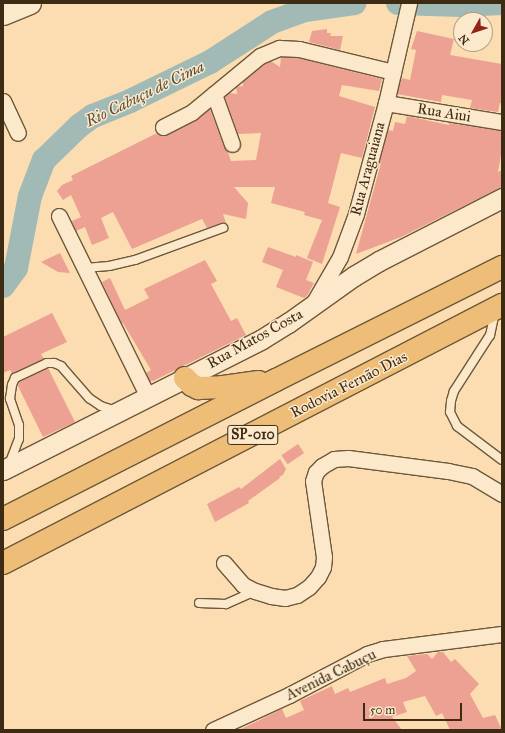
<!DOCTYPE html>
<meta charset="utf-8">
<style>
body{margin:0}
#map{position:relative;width:505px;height:733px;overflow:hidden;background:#fbddb1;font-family:"IM FELL Great Primer",serif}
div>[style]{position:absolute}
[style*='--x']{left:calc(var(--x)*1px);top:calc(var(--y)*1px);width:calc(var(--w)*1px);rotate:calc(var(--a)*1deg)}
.river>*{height:24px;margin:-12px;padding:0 12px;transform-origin:12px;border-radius:12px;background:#a2bab6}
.building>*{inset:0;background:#eca192;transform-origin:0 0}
.roads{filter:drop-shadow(1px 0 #6d583b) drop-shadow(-1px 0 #6d583b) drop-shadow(0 1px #6d583b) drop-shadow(0 -1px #6d583b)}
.service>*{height:8px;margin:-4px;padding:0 4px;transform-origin:4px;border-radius:4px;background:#fce9cc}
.minor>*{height:15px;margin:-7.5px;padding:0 7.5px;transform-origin:7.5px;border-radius:7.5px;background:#fce9cc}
.tertiary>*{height:19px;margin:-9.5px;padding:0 9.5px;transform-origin:9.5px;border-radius:9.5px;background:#fce9cc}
.secondary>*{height:21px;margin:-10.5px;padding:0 10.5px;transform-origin:10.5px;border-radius:10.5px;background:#fce9cc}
.motorway>*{height:22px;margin:-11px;padding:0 11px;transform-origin:11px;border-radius:11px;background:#eebe78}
span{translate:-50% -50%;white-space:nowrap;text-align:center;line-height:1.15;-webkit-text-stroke:3px #fce9cc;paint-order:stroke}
.shield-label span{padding:1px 3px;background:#fce9cc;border:1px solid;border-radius:3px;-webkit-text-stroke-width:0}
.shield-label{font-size:14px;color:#3e2b14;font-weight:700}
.street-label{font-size:15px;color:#3e2b14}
.water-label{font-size:16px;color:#574f3c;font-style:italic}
.frame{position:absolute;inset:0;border:4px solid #3e2b14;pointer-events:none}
.north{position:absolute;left:453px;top:12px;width:40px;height:40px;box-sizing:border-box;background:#fce9cc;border:1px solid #b09d82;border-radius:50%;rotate:231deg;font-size:11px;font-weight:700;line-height:16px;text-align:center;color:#3e2b14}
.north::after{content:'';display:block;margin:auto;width:14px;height:18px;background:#8f2418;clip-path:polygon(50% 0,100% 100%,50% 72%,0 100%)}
.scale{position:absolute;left:363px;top:703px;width:99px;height:18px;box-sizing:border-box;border:2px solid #3e2b14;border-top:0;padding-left:5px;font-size:12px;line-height:14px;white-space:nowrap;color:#3e2b14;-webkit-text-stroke:3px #fce9cc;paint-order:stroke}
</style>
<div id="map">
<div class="river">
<i style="--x:398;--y:3;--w:63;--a:1.8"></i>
<i style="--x:461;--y:5;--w:41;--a:-2.8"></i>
<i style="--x:3;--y:286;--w:22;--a:-54"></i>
<i style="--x:16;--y:268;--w:73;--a:-79"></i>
<i style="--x:30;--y:196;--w:39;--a:-69"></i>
<i style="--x:44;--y:160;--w:49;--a:-44.2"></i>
<i style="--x:79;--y:126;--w:17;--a:-36"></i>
<i style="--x:93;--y:116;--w:40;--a:-22"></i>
<i style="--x:130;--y:101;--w:89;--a:-26"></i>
<i style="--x:210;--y:62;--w:74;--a:-32.8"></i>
<i style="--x:272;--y:22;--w:35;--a:-20"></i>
<i style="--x:305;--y:10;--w:50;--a:-8"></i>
</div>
<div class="building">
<i style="clip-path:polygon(327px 29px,327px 33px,331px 33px,330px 36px,343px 36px,340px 50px,309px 42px,312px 31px)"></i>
<i style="clip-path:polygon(417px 31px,454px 39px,450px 55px,502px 64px,502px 103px,500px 103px,498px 112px,470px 108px,472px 100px,442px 95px,441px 102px,397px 94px,401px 80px,402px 78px,410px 80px,416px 50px,411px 49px)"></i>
<i style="clip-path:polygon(281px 57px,298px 58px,382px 79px,379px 91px,342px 85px,339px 96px,375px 107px,362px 158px,341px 153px,328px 203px,340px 207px,322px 264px,307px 258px,322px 220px,304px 215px,305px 212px,271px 203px,275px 187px,234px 187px,248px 203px,246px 219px,223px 214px,226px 223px,221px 223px,207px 228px,202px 219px,132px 249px,113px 212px,101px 218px,109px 238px,92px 245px,85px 227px,76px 231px,72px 221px,81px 217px,71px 195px,63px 200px,57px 191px,62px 185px,73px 180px,71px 176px,155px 134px,167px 135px,196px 120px,210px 109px,224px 147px,228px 152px,231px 161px,256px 160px,261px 133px,238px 134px,225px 97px,229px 93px,237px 94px,236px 87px,243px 86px,243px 82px,265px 64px,271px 61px,280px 67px)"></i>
<i style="clip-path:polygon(407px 116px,449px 125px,449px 123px,502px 131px,502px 149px,498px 172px,502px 170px,502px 187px,401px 237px,356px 254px,381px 163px,379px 163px,388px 130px,393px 131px,395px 122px,405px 124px)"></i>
<i style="clip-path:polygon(268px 247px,296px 257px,296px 255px,313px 262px,306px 280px,314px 283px,307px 296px,304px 298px,276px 287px,283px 270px,262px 262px)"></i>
<i style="clip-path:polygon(60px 253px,70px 273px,58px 272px,41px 262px)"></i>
<i style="clip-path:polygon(205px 260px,217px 281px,211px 284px,231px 321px,237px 318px,246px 335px,153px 381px,150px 381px,146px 373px,151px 370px,123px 323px,122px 324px,102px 282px,110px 278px,125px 310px,149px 298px,144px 289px)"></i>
<i style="clip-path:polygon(52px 313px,67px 342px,41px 354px,44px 359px,12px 374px,10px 370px,3px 373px,3px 337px)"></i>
<i style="clip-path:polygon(48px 368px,75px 422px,43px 437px,18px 386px,19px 382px)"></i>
<i style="left:298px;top:444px;width:11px;height:20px;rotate:56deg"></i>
<i style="clip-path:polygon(280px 459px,286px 469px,283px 475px,279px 477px,280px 478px,248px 501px,249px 503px,215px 522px,207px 504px,239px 487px,241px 489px)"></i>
<i style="clip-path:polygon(438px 652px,443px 652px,451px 662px,455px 659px,479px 684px,470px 694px,483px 718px,495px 715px,502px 730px,450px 730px,442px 713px,436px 716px,425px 696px,403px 702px,407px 712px,392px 717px,402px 730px,239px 730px,282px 709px,286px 718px,304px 710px,300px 701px,332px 686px,335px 694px,348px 688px,350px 692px,385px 678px,387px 684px,406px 678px,416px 671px,407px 656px,427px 654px,432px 659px)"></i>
</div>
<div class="roads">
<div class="service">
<i style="--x:85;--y:268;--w:24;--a:-5"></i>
<i style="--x:109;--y:266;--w:27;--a:-13"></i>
<i style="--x:135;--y:260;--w:94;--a:-20"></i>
<i style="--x:495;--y:312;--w:24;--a:102"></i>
<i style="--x:490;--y:335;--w:67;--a:122.7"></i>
<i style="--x:454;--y:391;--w:10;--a:107"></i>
<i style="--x:451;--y:401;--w:11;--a:95"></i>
<i style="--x:450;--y:412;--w:16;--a:63"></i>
<i style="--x:457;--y:426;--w:56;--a:37.1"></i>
<i style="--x:10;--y:462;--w:25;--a:-69"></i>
<i style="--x:19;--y:439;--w:14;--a:-90"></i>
<i style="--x:19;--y:425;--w:28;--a:-109"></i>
<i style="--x:10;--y:399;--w:14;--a:-82"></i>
<i style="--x:12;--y:385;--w:8;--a:-67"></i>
<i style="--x:15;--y:378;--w:35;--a:-25"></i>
<i style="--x:47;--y:363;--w:7;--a:0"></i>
<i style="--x:54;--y:363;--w:8;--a:23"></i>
<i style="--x:61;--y:366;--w:43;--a:48.8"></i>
<i style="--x:89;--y:398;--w:14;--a:34"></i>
<i style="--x:101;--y:406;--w:16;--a:18"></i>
<i style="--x:199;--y:603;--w:27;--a:2"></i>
<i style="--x:226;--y:604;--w:32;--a:-24"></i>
</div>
<div class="minor">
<i style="--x:214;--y:94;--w:53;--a:70.2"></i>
<i style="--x:3;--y:101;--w:35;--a:65"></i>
<i style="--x:386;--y:103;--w:118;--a:9.3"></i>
<i style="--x:163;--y:127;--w:33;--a:-27"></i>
<i style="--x:192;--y:112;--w:88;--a:-39.5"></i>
<i style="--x:260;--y:56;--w:21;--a:-23"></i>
<i style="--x:279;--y:48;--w:20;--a:3"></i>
<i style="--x:299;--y:49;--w:97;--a:13.7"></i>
<i style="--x:59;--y:216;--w:202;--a:63.8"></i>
<i style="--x:314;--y:302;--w:52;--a:-60"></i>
<i style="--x:340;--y:257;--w:46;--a:-69.6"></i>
<i style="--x:356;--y:214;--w:115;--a:-74.9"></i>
<i style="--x:386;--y:103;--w:103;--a:-77"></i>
<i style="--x:224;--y:563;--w:29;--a:49"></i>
<i style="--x:243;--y:585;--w:13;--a:27"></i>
<i style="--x:255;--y:591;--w:17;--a:17"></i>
<i style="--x:271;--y:596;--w:14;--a:8"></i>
<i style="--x:285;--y:598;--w:12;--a:-14"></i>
<i style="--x:297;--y:595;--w:14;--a:-34"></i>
<i style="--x:309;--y:587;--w:13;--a:-48"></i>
<i style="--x:318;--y:577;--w:11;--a:-63"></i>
<i style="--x:323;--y:567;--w:10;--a:-84"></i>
<i style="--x:324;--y:557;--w:77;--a:-98.2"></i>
<i style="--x:313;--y:481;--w:9;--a:-72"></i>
<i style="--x:316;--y:472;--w:8;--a:-45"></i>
<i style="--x:322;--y:466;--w:14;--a:-30"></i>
<i style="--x:334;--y:459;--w:14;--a:-4"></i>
<i style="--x:348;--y:458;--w:101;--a:7.4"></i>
<i style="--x:448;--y:471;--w:25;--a:12"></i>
<i style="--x:472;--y:476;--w:35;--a:31"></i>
<i style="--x:213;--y:730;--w:84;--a:-24.7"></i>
<i style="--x:289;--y:695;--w:88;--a:-27.7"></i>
<i style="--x:367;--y:654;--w:17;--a:-17"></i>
<i style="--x:383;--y:649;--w:120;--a:-7.2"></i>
</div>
<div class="tertiary">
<i style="--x:3;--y:470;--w:290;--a:-26.8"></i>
<i style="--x:262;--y:339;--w:31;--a:-32"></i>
<i style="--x:288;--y:323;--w:81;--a:-35.5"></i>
<i style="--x:354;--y:276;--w:29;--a:-31"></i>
<i style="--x:379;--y:261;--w:138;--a:-27.1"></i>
</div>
<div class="secondary">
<i style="--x:3;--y:14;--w:29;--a:-22"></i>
</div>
<div class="motorway">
<i style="--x:185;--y:378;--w:10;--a:45"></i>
<i style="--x:192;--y:385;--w:7;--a:27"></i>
<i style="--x:198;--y:388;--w:25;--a:-2"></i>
<i style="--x:223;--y:387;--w:36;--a:-8"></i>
<i style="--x:3;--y:519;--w:306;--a:-27"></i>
<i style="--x:276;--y:380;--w:253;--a:-26.6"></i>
<i style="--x:3;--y:563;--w:562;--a:-27.34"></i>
</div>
</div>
<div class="shield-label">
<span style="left:253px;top:435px">SP-010</span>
</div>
<div class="street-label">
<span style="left:444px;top:113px;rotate:9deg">Rua Aiui</span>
<span style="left:368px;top:169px;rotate:-75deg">Rua Araguaiana</span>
<span style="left:255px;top:339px;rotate:-29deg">Rua Matos Costa</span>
<span style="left:349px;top:385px;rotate:-27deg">Rodovia Fernão Dias</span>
<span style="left:331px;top:675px;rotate:-26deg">Avenida Cabuçu</span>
</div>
<div class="water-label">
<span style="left:145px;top:94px;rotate:-26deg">Rio Cabuçu de Cima</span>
</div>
<div class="frame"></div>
<div class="north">N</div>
<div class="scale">50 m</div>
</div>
